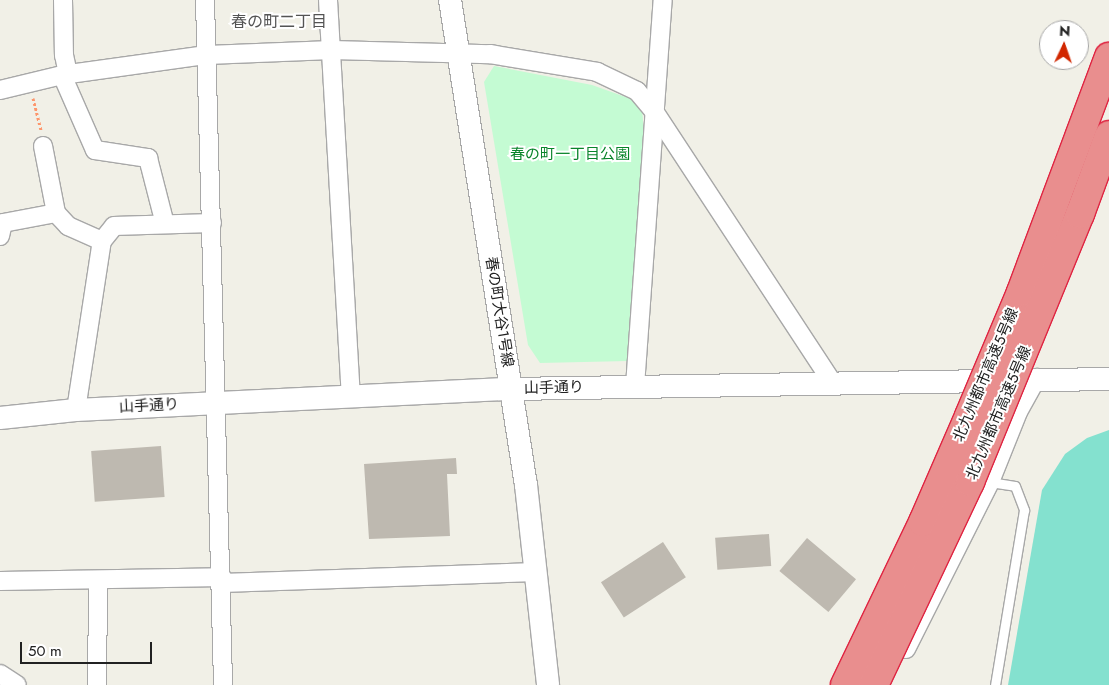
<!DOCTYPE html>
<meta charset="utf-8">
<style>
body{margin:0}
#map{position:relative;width:1109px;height:685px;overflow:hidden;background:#f1f0e7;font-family:Jost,"Noto Sans JP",sans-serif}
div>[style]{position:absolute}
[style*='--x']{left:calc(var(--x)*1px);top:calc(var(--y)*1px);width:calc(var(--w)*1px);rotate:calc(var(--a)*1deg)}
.park>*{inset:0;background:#c4fbd3}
.pitch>*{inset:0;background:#84e1cf}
.building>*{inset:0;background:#beb9b0;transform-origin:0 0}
.path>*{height:3px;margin-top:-1.5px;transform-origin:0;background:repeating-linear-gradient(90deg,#fd966c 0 2.5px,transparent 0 5px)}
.roads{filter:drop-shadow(1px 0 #a8a8a8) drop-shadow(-1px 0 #a8a8a8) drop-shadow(0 1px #a8a8a8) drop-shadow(0 -1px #a8a8a8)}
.service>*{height:9px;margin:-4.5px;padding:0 4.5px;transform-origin:4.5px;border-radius:4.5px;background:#fff}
.minor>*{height:18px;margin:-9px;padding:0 9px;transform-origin:9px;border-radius:9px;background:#fff}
.tertiary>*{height:22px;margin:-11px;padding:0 11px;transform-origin:11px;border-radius:11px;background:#fff}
.bridges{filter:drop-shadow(1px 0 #df2441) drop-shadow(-1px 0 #df2441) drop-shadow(0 1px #df2441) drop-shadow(0 -1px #df2441)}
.motorway-bridge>*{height:28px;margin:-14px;padding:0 14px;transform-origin:14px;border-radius:14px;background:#e98e8e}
span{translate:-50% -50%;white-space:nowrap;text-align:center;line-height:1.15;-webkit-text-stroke:4px #fff;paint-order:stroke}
.park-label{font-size:15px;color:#09842a}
.street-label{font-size:15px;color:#212121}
.neighbourhood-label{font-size:16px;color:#545454}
.north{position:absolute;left:1039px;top:20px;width:50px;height:50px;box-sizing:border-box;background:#fff;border:1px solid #a6a6a6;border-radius:50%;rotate:3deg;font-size:14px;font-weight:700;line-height:20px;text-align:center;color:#212121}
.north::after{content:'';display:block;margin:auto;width:18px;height:22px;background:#d12700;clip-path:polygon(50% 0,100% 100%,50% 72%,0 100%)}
.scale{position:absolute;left:20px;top:642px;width:132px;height:22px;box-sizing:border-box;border:2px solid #212121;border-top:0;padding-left:6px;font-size:15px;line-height:18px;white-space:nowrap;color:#212121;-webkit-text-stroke:4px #fff;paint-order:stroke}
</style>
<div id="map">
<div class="park">
<i style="clip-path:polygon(494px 66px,592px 85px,634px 100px,642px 109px,644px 132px,628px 361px,540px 363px,528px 345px,484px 82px)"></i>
</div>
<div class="pitch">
<i style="clip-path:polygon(1109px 430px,1109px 685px,1008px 685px,1042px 490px,1065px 454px,1087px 438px)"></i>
</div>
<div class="building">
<i style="left:161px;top:446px;width:51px;height:70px;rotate:86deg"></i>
<i style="clip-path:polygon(456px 458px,457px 474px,447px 474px,450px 536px,369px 539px,364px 464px)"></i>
<i style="left:769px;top:534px;width:32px;height:54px;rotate:86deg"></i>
<i style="left:807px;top:538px;width:64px;height:43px;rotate:40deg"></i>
<i style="left:663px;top:542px;width:42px;height:74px;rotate:57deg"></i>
</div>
<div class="path">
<i style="--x:33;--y:98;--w:34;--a:76"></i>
</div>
<div class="roads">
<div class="service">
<i style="--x:990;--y:482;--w:25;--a:9"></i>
<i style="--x:1015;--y:486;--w:26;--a:69"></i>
<i style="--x:1024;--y:510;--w:177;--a:99.4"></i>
</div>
<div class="minor">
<i style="--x:63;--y:0;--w:55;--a:89"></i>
<i style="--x:64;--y:55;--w:19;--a:78"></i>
<i style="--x:205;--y:0;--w:685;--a:88.49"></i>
<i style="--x:328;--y:0;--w:398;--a:86.7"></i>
<i style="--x:62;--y:75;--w:82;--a:66.3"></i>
<i style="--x:95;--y:150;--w:54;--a:8.6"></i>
<i style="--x:148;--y:158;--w:68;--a:75.6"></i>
<i style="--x:0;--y:90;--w:64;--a:-13.6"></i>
<i style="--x:62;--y:75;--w:146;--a:-7.9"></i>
<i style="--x:207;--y:55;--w:125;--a:-2.3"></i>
<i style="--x:332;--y:50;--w:158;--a:1.5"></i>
<i style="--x:490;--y:54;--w:109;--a:9.5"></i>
<i style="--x:597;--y:72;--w:44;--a:25.4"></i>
<i style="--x:637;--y:91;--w:26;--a:50"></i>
<i style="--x:654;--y:111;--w:324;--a:56.7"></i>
<i style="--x:43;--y:146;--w:68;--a:79"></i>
<i style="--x:0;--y:236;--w:13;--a:-77"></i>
<i style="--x:3;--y:223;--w:54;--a:-10.7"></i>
<i style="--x:56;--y:213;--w:18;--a:47"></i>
<i style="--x:68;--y:226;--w:37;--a:24"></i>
<i style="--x:635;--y:386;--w:387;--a:-85.9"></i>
<i style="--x:76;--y:410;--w:171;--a:-81.3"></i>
<i style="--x:102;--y:241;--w:19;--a:-51"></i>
<i style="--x:114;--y:226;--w:98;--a:-1.8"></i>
<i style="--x:0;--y:581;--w:222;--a:-1"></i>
<i style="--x:222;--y:583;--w:314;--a:-2"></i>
<i style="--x:906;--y:649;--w:187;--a:-63.3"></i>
<i style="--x:990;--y:482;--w:75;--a:-68.2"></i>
<i style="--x:1018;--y:412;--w:39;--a:-61"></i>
<i style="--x:0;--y:674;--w:20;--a:33"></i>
<i style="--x:97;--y:685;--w:104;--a:-89.4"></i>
</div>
<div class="tertiary">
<i style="--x:450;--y:0;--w:491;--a:81.1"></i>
<i style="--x:526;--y:485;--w:201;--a:83.7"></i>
<i style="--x:0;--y:418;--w:76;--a:-6"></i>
<i style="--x:76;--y:410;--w:437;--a:-2.8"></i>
<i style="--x:512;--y:389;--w:597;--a:-0.96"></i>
</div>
</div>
<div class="bridges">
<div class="motorway-bridge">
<i style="--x:845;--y:685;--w:181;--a:-64.4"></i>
<i style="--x:923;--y:522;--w:116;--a:-66.5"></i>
<i style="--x:969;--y:416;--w:134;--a:-67.2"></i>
<i style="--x:1021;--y:292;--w:251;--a:-69.5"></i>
<i style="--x:874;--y:685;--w:225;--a:-64.7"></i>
<i style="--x:970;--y:482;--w:290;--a:-67.7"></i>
<i style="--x:1080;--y:214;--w:84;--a:-69.8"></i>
</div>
</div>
<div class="park-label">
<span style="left:570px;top:155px">春の町一丁目公園</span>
</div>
<div class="street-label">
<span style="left:499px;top:312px;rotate:81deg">春の町大谷1号線</span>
<span style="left:986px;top:375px;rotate:-67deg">北九州都市高速５号線</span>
<span style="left:554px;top:388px;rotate:-1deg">山手通り</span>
<span style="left:149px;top:406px;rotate:-3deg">山手通り</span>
<span style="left:999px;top:413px;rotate:-67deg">北九州都市高速5号線</span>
</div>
<div class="neighbourhood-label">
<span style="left:279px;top:22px">春の町二丁目</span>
</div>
<div class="north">N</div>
<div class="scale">50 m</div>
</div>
